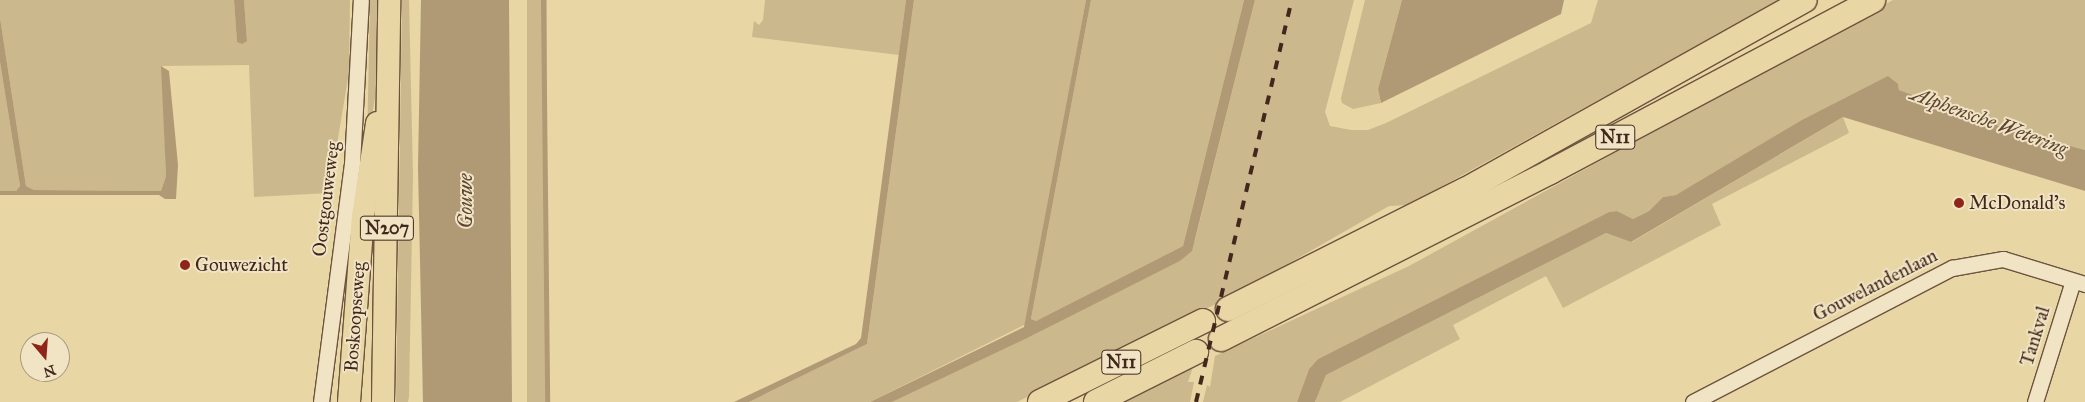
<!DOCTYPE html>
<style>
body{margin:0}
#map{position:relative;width:2085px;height:402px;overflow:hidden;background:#e8d6a4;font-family:"IM FELL Great Primer",serif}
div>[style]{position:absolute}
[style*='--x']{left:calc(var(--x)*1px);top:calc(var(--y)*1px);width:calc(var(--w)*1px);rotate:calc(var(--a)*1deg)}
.green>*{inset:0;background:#ccb88d;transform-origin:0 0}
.water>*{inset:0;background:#b09a76}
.stream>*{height:5px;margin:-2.5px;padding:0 2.5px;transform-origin:2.5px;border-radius:2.5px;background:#b09a76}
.roads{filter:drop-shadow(1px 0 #6c533f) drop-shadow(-1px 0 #6c533f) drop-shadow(0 1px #6c533f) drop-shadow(0 -1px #6c533f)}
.minor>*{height:15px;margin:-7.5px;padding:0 7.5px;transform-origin:7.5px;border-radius:7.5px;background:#f0e4c4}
.primary>*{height:22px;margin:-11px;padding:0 11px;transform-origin:11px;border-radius:11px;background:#e8d6a4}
.trunk>*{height:24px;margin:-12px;padding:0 12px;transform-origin:12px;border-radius:12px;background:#e8d6a4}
.rail>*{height:4px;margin-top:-2px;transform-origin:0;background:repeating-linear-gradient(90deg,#42271d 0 9px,transparent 0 18px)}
.dots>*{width:14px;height:14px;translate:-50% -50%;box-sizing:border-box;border:2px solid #f0e4c4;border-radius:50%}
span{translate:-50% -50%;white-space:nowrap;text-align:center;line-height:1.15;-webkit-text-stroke:4px #f0e4c4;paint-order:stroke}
.shield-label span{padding:1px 4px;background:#f0e4c4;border:1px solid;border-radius:4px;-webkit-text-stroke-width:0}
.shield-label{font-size:18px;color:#42271d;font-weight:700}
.street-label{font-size:19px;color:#42271d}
.poi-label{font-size:19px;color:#42271d}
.left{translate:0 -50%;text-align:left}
.water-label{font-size:20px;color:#5e4433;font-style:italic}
.north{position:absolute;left:20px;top:332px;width:50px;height:50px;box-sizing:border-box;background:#f0e4c4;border:1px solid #aa9881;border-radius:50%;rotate:162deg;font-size:14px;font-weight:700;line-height:20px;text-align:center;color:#42271d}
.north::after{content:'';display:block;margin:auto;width:18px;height:22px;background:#8f2418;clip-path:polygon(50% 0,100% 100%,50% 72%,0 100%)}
</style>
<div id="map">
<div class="green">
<i style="clip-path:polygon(0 0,234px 0,237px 42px,247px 41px,244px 0,350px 0,349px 72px,329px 193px,254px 197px,249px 65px,162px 66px,166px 176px,161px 191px,34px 190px,26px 186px,0 18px)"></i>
<i style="clip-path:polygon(370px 0,382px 0,381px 62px,367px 145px)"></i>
<i style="clip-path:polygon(402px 0,409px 0,413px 175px,409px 397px,408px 402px,396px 402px)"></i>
<i style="left:527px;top:0;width:20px;height:402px"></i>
<i style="clip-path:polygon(765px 0,906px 0,899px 55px,752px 37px,754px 21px,759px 25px,763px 20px)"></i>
<i style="clip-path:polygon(914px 0,1086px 0,1026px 324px,870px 402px,749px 402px,867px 344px)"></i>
<i style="clip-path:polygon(1091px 0,1244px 0,1183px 246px,1036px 321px,1031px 319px)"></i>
<i style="clip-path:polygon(1255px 0,1354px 0,1325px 112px,1330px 126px,1351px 130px,1368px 130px,1386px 123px,1591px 23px,1598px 0,1780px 0,1408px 205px,1389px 206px,1232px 296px,1017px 402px,892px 402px,1180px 261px,1195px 240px)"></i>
<i style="clip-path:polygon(1365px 0,1402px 0,1378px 89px,1381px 103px,1353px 109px,1342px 103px,1341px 98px)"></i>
<i style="clip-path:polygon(1893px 0,2085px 0,2085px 150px,2002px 127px,1899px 90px,1898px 84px,1676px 195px,1663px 197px,1649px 211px,1633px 219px,1617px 211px,1609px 212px,1318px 359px,1309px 369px,1297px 402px,1203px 402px,1207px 385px,1210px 387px,1215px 356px,1409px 266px)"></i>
<i style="clip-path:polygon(0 62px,20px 186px,16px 191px,0 191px)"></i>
<i style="clip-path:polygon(1843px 117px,1849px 133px,1712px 204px,1721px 225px,1563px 308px,1546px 276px,1453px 325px,1460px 339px,1340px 402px,1315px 402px,1326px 375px,1606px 233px,1632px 242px)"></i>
<i style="clip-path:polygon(1193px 367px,1188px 382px,1194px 382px,1190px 402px,1120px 402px)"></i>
</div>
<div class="water">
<i style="clip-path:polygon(234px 0,244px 0,247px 41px,242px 44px,237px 42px)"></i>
<i style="clip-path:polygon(421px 0,509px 0,512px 402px,423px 402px,418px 167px)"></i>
<i style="clip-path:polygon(906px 0,914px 0,867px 344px,749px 402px,734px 402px,856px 344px,861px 338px)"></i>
<i style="clip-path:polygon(1086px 0,1091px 0,1031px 319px,1036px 321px,1183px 246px,1244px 0,1255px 0,1192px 251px,1180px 261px,1027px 338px,892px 402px,870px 402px,1024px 327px)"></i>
<i style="clip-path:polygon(1402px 0,1564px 0,1561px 14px,1381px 103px,1378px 89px)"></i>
<i style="clip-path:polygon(0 18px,26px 186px,34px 190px,161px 191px,166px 176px,161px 66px,169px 71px,178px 165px,176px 199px,165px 199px,159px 195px,0 195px,0 191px,16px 191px,20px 186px,0 62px)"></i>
<i style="clip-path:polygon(1888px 76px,1898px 84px,1899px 90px,2002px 127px,2085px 150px,2085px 191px,1843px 117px,1631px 242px,1606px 233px,1326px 375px,1315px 402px,1297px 402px,1309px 369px,1318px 359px,1609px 212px,1617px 211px,1633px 219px,1649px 211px,1663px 197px,1676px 195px,1802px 120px)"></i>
</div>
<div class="stream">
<i style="--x:543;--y:0;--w:402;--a:89.4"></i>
</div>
<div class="roads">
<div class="minor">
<i style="--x:321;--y:402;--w:240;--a:-82.6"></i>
<i style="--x:352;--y:164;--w:164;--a:-86.9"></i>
<i style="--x:1693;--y:402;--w:292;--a:-27.4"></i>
<i style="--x:1952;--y:268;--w:52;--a:-10"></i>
<i style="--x:2003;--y:259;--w:86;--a:17"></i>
<i style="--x:2035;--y:402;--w:127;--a:-72.6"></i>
</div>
<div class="primary">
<i style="--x:349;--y:402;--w:186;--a:-85.7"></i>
<i style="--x:363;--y:217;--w:95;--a:-81.5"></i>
<i style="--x:383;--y:402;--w:402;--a:-89.1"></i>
</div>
<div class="trunk">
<i style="--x:1228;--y:309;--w:265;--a:-26.7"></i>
<i style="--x:1465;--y:190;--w:389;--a:-29.2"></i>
<i style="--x:1221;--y:339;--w:369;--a:-26.9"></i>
<i style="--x:1550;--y:172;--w:366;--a:-28"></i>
<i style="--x:1040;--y:402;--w:182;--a:-26.4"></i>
<i style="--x:1096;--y:402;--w:112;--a:-26.6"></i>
</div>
</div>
<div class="rail">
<i style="--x:1196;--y:402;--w:413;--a:-76.6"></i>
</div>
<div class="dots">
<i style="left:1959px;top:203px;background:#8f2418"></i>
<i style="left:185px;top:265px;background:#8f2418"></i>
</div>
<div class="shield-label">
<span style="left:1615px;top:137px">N11</span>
<span style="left:387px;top:228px">N207</span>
<span style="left:1121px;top:362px">N11</span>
</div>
<div class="street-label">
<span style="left:326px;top:199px;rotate:-83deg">Oostgouweweg</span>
<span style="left:1875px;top:285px;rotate:-27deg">Gouwelandenlaan</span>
<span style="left:355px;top:317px;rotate:-86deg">Boskoopseweg</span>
<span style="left:2035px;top:336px;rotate:-73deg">Tankval</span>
</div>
<div class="poi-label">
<span class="left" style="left:1969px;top:203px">McDonald's</span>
<span class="left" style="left:195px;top:265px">Gouwezicht</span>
</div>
<div class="water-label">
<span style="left:1989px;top:121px;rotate:20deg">Alphensche Wetering</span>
<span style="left:465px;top:201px;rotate:-90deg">Gouwe</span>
</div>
<div class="north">N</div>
</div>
